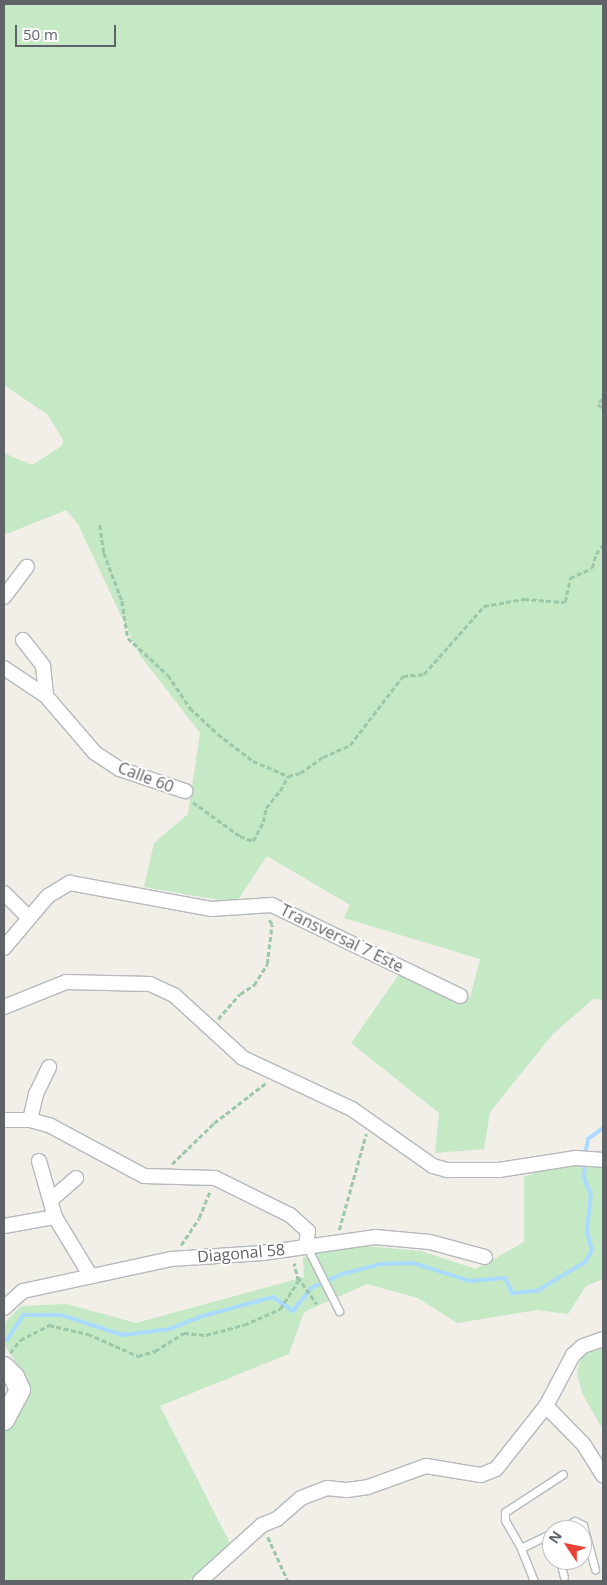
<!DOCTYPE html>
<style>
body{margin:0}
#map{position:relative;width:607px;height:1585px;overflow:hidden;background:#f1efe8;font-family:"Open Sans",sans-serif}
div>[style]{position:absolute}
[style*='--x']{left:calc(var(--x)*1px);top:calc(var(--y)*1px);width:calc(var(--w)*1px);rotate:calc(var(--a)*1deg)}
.green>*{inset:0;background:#c5e8c5}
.stream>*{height:4px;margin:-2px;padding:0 2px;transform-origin:2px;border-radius:2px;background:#aadaff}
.path>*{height:2.5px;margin-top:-1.25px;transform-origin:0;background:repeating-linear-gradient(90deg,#9cc7a9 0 5px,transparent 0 7.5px)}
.roads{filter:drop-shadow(1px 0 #b5b8bc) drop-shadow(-1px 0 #b5b8bc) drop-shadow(0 1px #b5b8bc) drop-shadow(0 -1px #b5b8bc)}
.lane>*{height:7px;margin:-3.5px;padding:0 3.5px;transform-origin:3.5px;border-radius:3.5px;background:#fff}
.street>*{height:14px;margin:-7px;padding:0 7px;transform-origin:7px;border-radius:7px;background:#fff}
.secondary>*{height:20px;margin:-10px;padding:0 10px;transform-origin:10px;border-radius:10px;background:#fff}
span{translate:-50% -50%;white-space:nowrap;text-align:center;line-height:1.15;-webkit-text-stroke:4px #fff;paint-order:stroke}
.street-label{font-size:16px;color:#5f6368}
.frame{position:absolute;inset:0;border:5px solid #5f6368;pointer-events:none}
.north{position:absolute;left:542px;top:1520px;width:50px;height:50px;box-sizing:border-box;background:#fff;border:1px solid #bfc1c3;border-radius:50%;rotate:304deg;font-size:14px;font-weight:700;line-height:20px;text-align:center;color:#5f6368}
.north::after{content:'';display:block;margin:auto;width:18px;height:22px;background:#ea4335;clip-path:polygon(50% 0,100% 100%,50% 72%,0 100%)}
.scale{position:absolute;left:15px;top:25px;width:101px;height:22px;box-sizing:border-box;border:2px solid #5f6368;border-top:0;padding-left:6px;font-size:15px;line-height:18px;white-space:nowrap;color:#5f6368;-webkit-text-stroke:4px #fff;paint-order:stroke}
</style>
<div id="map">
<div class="green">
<i style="clip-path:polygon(4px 4px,603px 4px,603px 1000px,593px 999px,552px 1035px,490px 1112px,484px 1149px,435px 1153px,439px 1113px,351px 1043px,407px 963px,470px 998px,480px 959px,344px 918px,350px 905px,267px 856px,236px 903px,144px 887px,154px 843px,188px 814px,200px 733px,139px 654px,78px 524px,66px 510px,4px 535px,4px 453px,32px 465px,62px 446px,63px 440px,48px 415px,4px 385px)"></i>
<i style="clip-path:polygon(578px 1154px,603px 1156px,603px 1279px,586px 1286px,568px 1314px,537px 1310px,457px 1323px,418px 1298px,367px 1284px,304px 1312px,289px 1354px,160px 1406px,230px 1543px,189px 1581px,4px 1581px,4px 1431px,11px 1424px,22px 1372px,4px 1344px,4px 1323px,21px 1306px,67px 1304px,136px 1323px,304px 1277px,303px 1257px,354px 1245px,421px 1251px,476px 1269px,524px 1242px,524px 1177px)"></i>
<i style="clip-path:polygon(603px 1334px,603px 1430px,582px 1393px,577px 1373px,581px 1357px)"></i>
</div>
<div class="stream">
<i style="--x:585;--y:1155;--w:16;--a:-79"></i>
<i style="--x:588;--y:1139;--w:19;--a:-36"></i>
<i style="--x:7;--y:1340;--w:30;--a:-57"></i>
<i style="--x:23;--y:1315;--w:38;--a:0"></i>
<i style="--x:61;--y:1315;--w:65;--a:17.9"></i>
<i style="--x:123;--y:1335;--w:47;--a:-7.3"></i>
<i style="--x:170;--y:1329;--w:31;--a:-22"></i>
<i style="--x:199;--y:1317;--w:77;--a:-15.1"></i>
<i style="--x:273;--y:1297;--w:24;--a:35"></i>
<i style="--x:293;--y:1311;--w:29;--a:-52"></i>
<i style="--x:311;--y:1288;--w:34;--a:-24"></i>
<i style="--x:342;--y:1274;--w:40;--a:-14.4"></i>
<i style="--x:381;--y:1264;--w:32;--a:-2"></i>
<i style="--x:413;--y:1263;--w:60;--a:17.5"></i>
<i style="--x:470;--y:1281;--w:35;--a:-5"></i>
<i style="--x:505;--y:1278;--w:17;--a:65"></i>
<i style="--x:512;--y:1293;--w:25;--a:-5"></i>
<i style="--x:537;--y:1291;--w:56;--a:-31.1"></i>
<i style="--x:585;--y:1262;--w:13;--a:-58"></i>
<i style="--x:592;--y:1251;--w:21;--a:-104"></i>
<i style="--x:587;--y:1231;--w:36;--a:-84"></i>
<i style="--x:591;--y:1195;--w:18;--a:-112"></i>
<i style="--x:584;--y:1178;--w:16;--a:-86"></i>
</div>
<div class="path">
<i style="--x:603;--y:399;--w:7;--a:135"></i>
<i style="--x:598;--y:404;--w:7;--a:45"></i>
<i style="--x:100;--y:525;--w:28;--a:82"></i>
<i style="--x:104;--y:553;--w:51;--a:69.4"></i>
<i style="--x:122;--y:601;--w:37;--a:81"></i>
<i style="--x:128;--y:638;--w:54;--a:42.8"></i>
<i style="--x:168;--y:675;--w:40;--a:56"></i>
<i style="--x:190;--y:708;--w:38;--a:43"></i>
<i style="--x:218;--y:734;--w:44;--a:37.6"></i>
<i style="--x:253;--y:761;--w:38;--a:23"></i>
<i style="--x:193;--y:802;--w:58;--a:35.9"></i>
<i style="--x:240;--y:836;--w:14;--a:21"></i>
<i style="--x:253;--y:841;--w:21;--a:-62"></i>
<i style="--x:263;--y:822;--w:14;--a:-78"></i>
<i style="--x:266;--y:808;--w:22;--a:-51"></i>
<i style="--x:280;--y:791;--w:17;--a:-62"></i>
<i style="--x:288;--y:776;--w:12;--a:-14"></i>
<i style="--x:300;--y:773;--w:28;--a:-35"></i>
<i style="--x:323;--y:757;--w:30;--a:-24"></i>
<i style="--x:350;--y:745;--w:87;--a:-52.5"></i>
<i style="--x:403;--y:676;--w:21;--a:-5"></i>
<i style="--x:424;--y:674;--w:91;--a:-48.6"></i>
<i style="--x:484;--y:606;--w:41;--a:-9.9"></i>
<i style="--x:524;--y:599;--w:41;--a:4.2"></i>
<i style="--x:565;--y:602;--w:25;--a:-78"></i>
<i style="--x:570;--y:578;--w:24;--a:-24"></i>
<i style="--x:592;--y:568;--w:15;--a:-74"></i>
<i style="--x:596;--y:554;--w:11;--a:-52"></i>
<i style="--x:218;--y:1019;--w:33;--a:-49"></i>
<i style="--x:240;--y:994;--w:17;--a:-33"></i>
<i style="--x:254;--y:985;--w:25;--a:-58"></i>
<i style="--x:267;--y:964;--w:40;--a:-82.9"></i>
<i style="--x:272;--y:924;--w:6;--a:-129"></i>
<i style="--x:172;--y:1164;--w:59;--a:-44.3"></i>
<i style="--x:214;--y:1123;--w:66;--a:-37.6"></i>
<i style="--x:339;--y:1230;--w:100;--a:-74.3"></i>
<i style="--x:181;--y:1245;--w:32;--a:-56"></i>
<i style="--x:199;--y:1218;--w:29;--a:-68"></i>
<i style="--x:298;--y:1277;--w:33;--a:55"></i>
<i style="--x:10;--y:1353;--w:16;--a:-52"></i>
<i style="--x:20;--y:1340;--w:33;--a:-27"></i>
<i style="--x:49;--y:1325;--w:40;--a:13"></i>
<i style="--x:88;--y:1334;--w:55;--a:23.7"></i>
<i style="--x:138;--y:1356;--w:18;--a:-16"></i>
<i style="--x:155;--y:1351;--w:34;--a:-32"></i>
<i style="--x:184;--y:1333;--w:22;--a:5"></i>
<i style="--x:206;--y:1335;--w:39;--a:-15"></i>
<i style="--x:244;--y:1325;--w:39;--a:-24"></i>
<i style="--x:280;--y:1309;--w:33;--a:-57"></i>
<i style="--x:298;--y:1281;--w:18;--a:-103"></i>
<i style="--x:268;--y:1537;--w:48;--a:65.6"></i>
</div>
<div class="roads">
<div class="lane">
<i style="--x:306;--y:1245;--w:74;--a:63.4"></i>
<i style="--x:558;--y:1530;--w:19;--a:-28"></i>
<i style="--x:575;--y:1521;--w:9;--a:27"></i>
<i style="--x:583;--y:1525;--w:46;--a:74.7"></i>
<i style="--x:521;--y:1548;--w:32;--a:-120"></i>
<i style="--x:505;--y:1520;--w:8;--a:-90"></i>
<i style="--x:505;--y:1512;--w:69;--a:-33.2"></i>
<i style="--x:560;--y:1560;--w:17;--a:77"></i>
<i style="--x:534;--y:1581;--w:35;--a:-112"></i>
<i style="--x:521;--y:1548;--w:34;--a:-26"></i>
</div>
<div class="street">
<i style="--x:4;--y:597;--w:38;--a:-53"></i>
<i style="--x:23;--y:640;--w:33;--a:52"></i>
<i style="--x:43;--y:666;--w:30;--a:84"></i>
<i style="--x:4;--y:668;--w:50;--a:33.7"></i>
<i style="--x:46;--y:696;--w:75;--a:49.3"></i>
<i style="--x:95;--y:753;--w:30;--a:33"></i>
<i style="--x:120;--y:769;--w:69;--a:18.7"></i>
<i style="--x:4;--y:893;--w:34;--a:45"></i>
<i style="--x:4;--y:948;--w:68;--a:-49.8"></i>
<i style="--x:48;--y:896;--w:26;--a:-31"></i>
<i style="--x:70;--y:883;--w:143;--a:10.4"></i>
<i style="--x:211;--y:909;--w:61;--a:-3.8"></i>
<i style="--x:272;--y:905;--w:209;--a:25.8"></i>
<i style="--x:4;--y:1007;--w:67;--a:-22"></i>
<i style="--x:66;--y:982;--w:84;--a:1.4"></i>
<i style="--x:150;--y:984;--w:26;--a:25"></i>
<i style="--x:174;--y:995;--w:93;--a:42.4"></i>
<i style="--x:243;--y:1058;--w:120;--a:25.1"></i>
<i style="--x:352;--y:1109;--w:99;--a:35.1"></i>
<i style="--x:433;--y:1166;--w:15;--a:16"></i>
<i style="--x:447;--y:1170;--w:52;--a:0"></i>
<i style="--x:499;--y:1170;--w:78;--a:-8.9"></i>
<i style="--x:576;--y:1158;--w:27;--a:4"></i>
<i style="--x:4;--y:1120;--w:26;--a:0"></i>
<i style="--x:30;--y:1120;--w:20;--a:15"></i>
<i style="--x:49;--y:1125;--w:108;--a:28.2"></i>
<i style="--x:144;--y:1176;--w:71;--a:1.6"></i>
<i style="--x:215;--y:1178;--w:84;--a:26.3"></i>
<i style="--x:290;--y:1215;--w:24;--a:42"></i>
<i style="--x:308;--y:1231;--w:14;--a:98"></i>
<i style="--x:30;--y:1120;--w:27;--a:-77"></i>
<i style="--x:36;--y:1094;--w:30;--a:-64"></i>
<i style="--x:39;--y:1161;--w:58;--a:74.1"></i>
<i style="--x:55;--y:1217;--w:68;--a:58.9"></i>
<i style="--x:52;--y:1199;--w:32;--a:-41"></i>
<i style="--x:4;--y:1226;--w:52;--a:-10"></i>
<i style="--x:4;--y:1308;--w:25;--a:-42"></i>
<i style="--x:23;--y:1291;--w:151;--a:-12.2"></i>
<i style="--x:171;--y:1259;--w:92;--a:-3.7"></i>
<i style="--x:263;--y:1253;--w:113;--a:-8.1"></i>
<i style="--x:375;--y:1237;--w:55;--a:5.2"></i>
<i style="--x:430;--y:1242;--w:57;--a:15.3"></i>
<i style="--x:546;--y:1406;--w:54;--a:45.7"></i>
<i style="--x:584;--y:1445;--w:36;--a:58"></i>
<i style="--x:200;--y:1581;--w:84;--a:-42.1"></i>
<i style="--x:262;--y:1525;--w:16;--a:-22"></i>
<i style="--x:277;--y:1519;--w:32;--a:-41"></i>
<i style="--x:301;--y:1498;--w:28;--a:-21"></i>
<i style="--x:327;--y:1488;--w:20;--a:6"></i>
<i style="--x:347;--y:1490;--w:21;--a:-8"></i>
<i style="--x:368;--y:1487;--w:62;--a:-19.9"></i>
<i style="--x:426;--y:1466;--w:56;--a:9.3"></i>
<i style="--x:481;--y:1475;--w:16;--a:-22"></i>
<i style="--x:496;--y:1469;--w:80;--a:-51.6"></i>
<i style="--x:546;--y:1406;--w:58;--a:-62.1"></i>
<i style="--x:573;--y:1355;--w:13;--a:-42"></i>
<i style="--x:583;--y:1346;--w:21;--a:-19"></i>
</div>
<div class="secondary">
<i style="--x:4;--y:1367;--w:14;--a:45"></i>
<i style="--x:14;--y:1377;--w:14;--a:65"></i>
<i style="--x:20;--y:1390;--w:34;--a:118"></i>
</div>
</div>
<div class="street-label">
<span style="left:146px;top:777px;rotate:21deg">Calle 60</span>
<span style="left:342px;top:938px;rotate:26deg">Transversal 7 Este</span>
<span style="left:241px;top:1253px;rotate:-5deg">Diagonal 58</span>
</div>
<div class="frame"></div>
<div class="north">N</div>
<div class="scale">50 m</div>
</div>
